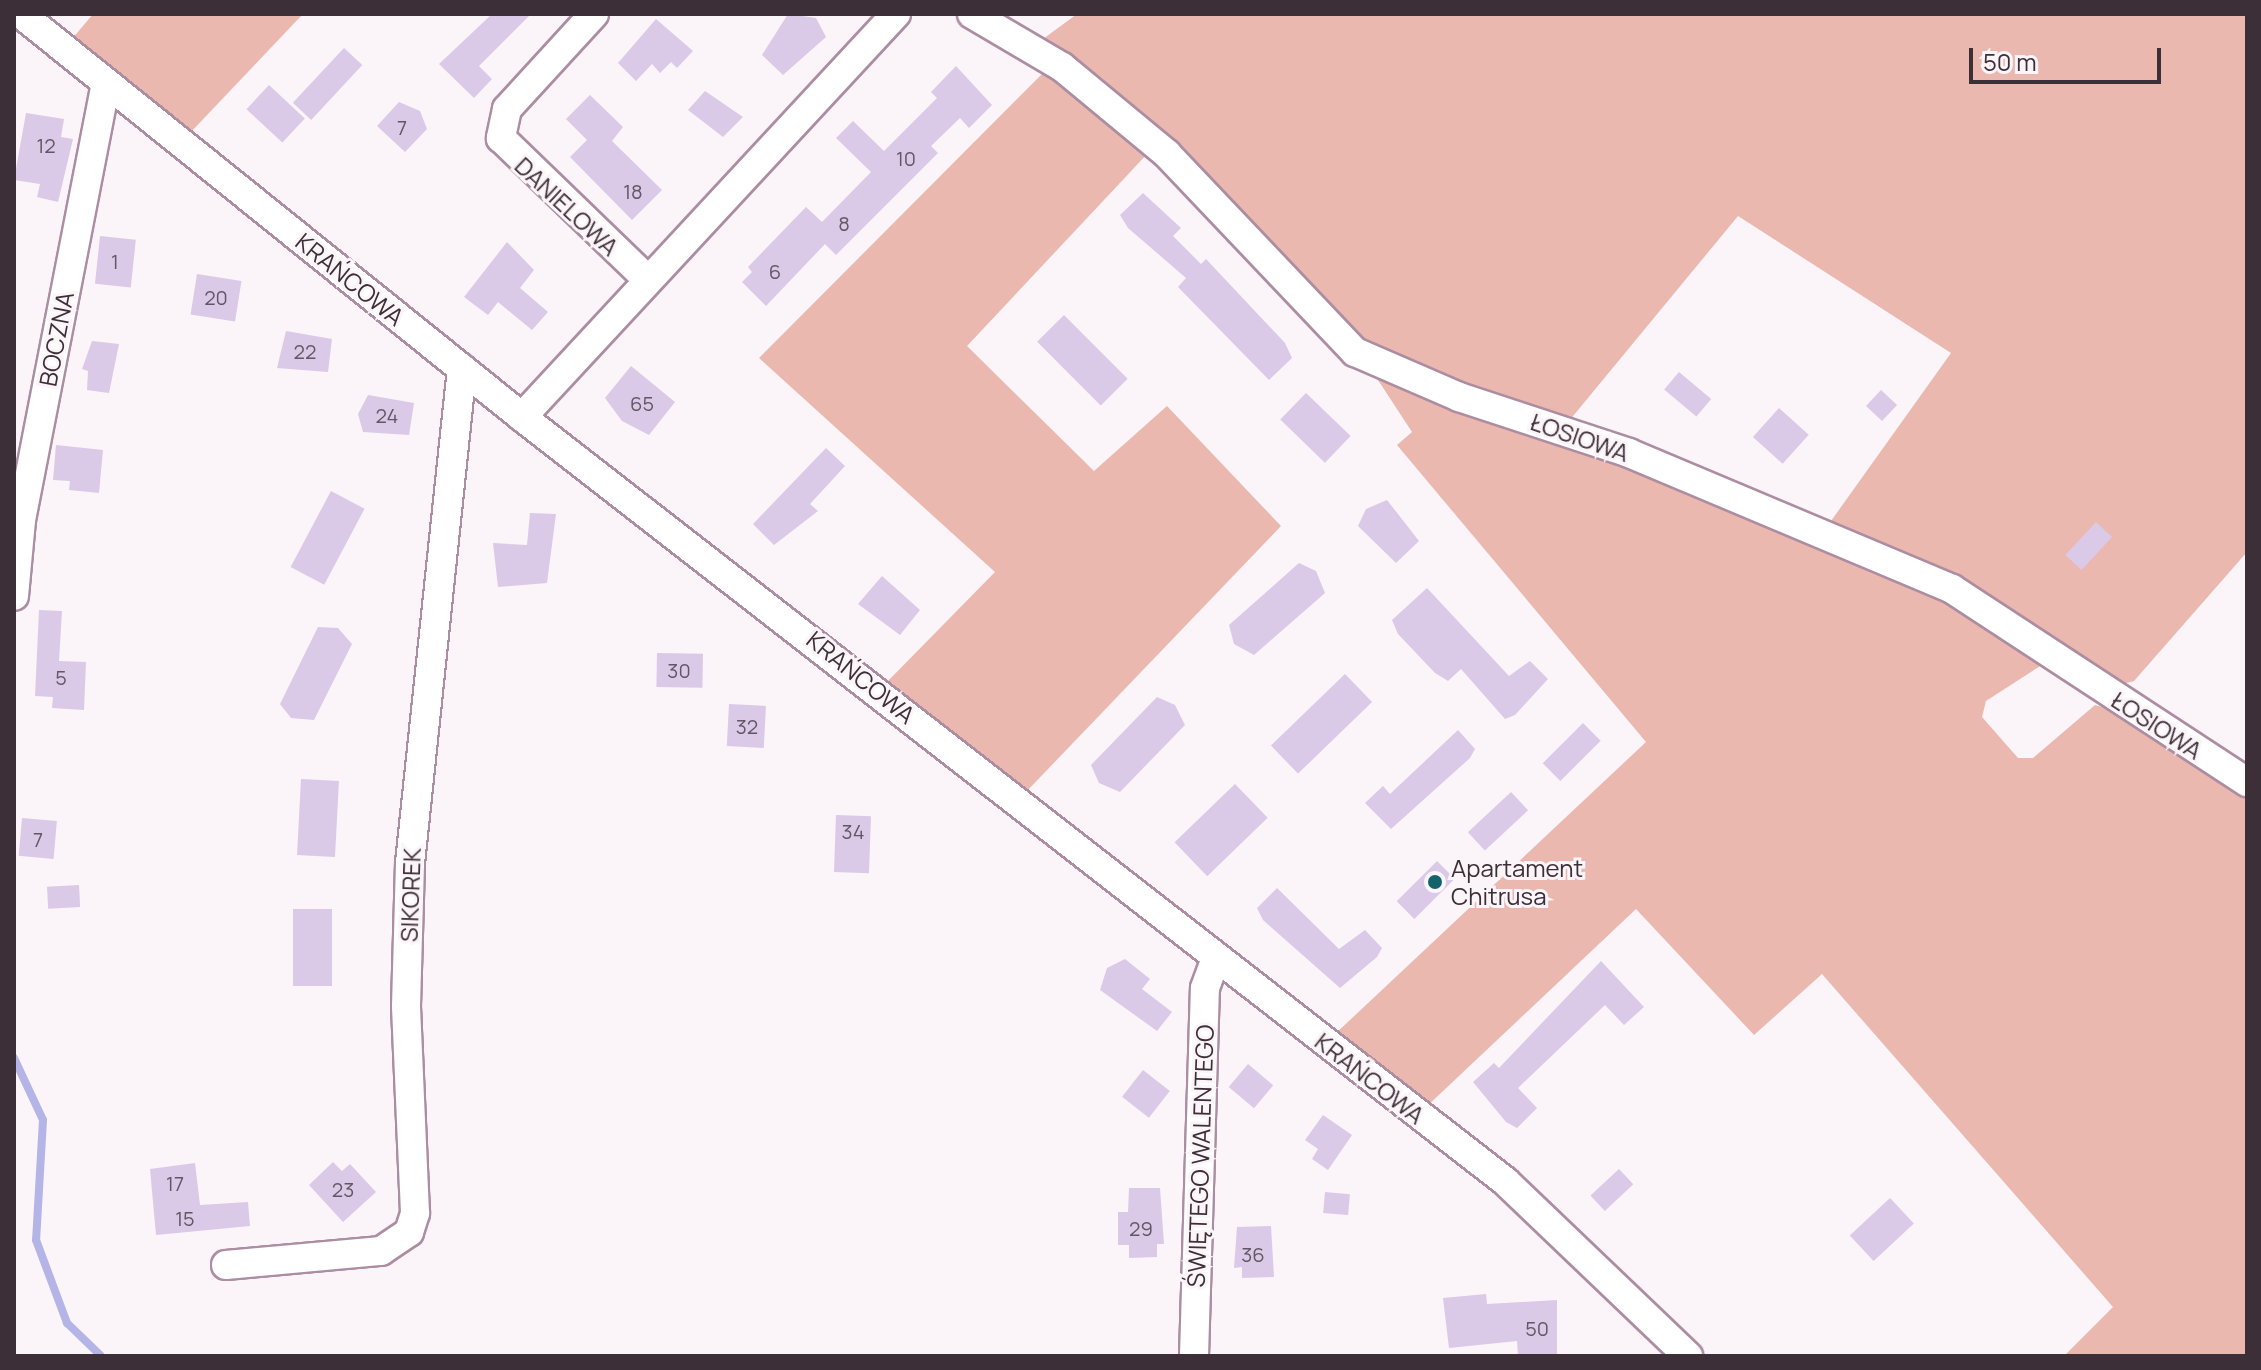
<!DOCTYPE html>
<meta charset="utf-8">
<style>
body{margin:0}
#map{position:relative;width:2261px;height:1370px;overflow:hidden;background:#fbf4f8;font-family:Manrope,sans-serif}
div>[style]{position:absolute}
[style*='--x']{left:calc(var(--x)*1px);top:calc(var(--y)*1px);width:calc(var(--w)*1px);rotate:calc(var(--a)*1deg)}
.green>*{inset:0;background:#ebb8af}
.stream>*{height:8px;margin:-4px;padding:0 4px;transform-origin:4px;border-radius:4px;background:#b4b4e6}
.building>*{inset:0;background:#dbc9e8;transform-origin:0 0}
.roads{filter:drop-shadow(2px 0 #ac8da2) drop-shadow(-2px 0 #ac8da2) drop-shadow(0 2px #ac8da2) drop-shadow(0 -2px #ac8da2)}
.minor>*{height:28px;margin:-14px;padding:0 14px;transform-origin:14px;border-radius:14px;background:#fff}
.dots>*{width:22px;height:22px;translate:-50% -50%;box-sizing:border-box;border:4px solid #fbf4f8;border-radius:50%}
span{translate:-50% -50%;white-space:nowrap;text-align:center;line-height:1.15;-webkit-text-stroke:6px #fbf4f8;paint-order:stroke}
.number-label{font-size:20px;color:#645664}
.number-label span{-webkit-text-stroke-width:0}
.street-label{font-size:24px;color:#3c2f38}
.poi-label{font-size:24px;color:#3c2f38}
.left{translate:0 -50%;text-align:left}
.frame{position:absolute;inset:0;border:16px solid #3c2f38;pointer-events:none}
.scale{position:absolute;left:1969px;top:48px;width:192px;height:36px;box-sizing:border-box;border:4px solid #3c2f38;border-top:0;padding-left:10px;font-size:24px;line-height:28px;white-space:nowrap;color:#3c2f38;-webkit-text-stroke:6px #fbf4f8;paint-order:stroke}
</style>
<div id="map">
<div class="green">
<i style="clip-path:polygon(93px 14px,303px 14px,189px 134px,72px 39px)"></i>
<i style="clip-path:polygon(1077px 14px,2247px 14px,2247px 552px,2134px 681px,2108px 688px,1826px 528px,1951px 353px,1738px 216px,1564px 427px,1365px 347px,1043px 39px)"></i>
<i style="clip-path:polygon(1051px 65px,1149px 152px,967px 346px,1094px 471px,1167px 406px,1281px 526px,1025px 793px,886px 683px,995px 572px,759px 358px)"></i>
<i style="clip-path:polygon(1383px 372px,1866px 557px,2051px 659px,1986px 701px,1982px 717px,2018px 758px,2033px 758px,2095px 705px,2128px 714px,2247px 792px,2247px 1356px,2064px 1356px,2113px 1307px,1822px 974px,1754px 1035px,1636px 909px,1424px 1109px,1334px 1035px,1646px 742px,1397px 445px,1412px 432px,1376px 377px)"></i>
</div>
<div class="stream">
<i style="--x:14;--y:1058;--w:68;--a:64.9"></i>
<i style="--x:43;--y:1120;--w:120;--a:93.3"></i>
<i style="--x:36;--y:1240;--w:89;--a:69.5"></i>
<i style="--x:67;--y:1323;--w:47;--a:44.1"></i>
</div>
<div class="building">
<i style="clip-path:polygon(492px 14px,531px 14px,479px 66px,492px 79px,474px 98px,439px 64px)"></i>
<i style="clip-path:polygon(788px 14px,816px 18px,826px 37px,783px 75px,762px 55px)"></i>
<i style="clip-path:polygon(656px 19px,693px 51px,677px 68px,671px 62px,660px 73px,652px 64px,636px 81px,618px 63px)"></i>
<i style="left:344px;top:48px;width:25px;height:75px;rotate:43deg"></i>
<i style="clip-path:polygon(956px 66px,992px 105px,969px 128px,960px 118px,931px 146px,938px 153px,836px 255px,825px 244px,766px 306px,742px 282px,752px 272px,748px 267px,806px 207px,822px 222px,871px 172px,836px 138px,853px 121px,884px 151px,937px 98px,931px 92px)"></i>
<i style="left:269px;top:85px;width:49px;height:33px;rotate:43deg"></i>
<i style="clip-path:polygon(705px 91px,743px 117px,723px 137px,688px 110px)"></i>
<i style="clip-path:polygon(590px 95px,623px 127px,612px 141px,662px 190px,632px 220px,570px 157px,587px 140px,566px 119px)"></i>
<i style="clip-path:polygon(399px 102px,420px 111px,427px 129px,405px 152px,377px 126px)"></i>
<i style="clip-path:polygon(26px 113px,64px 119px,61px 137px,73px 139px,58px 202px,37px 197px,40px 184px,14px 180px)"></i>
<i style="clip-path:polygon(1143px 193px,1181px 228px,1173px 236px,1201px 264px,1206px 259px,1285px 343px,1292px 358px,1269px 380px,1178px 287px,1186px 278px,1128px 228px,1120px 215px)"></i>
<i style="left:100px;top:236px;width:36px;height:48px;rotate:6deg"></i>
<i style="clip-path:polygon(507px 242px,534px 270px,520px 288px,548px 312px,532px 330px,498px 302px,488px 315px,464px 297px)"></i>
<i style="left:197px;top:274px;width:45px;height:41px;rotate:9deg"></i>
<i style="left:1064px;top:315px;width:90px;height:38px;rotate:45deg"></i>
<i style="clip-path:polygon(286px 331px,332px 339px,328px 372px,277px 368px)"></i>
<i style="clip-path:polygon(92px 341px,119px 344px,109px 393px,87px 390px,88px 371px,82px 369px)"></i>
<i style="clip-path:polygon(631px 366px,675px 402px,649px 435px,622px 421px,605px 398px)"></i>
<i style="left:1679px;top:372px;width:42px;height:23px;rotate:40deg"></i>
<i style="left:1881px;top:390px;width:22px;height:22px;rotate:43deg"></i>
<i style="left:1306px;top:393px;width:62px;height:37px;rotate:44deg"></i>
<i style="clip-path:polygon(368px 395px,414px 403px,409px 435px,363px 432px,358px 414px)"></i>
<i style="left:1779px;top:408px;width:40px;height:39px;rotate:42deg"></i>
<i style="clip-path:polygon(56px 445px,103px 450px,99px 493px,69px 490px,70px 481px,53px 480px)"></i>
<i style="clip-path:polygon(826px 448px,845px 466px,810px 504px,818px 511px,774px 545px,753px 524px)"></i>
<i style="left:331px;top:491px;width:38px;height:86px;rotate:28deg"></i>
<i style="clip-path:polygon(1387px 500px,1419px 541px,1396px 563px,1358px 526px,1366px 509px)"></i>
<i style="clip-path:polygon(530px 513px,556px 514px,547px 583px,498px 587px,493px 543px,527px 545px)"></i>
<i style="left:2096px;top:522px;width:22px;height:45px;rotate:43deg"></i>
<i style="clip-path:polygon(1299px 563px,1316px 571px,1325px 593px,1254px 655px,1234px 644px,1229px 625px)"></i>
<i style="clip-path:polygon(882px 576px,920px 610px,900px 635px,858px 604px)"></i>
<i style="clip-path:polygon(1427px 588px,1509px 676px,1530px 661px,1548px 679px,1515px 715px,1505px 719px,1461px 669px,1448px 681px,1435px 673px,1398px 634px,1392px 620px)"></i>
<i style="clip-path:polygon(39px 610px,62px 611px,59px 661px,86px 662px,84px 710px,52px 708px,53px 697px,35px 696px)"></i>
<i style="clip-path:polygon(318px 627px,338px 628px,352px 644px,314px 720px,291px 718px,280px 704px)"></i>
<i style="left:657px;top:653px;width:46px;height:34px;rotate:1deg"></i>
<i style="left:1345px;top:674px;width:39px;height:103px;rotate:46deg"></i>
<i style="clip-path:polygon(1157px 697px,1175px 705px,1185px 725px,1120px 792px,1099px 783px,1091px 765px)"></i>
<i style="left:729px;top:704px;width:37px;height:42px;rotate:3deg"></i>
<i style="left:1583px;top:723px;width:25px;height:57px;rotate:45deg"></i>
<i style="clip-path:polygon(1458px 730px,1475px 749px,1470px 758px,1391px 829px,1365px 803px,1383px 786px,1390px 794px)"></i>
<i style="left:301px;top:779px;width:38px;height:76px;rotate:3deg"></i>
<i style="left:1235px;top:784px;width:47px;height:84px;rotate:46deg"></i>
<i style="left:1511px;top:792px;width:25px;height:59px;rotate:47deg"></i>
<i style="left:836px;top:815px;width:35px;height:57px;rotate:2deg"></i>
<i style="left:22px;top:818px;width:35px;height:38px;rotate:5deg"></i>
<i style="left:1437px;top:861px;width:25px;height:57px;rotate:45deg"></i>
<i style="left:79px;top:885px;width:22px;height:32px;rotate:87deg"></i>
<i style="clip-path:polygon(1277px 888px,1339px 949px,1365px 930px,1382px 948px,1377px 957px,1340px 988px,1263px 920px,1257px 908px)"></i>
<i style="left:293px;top:909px;width:39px;height:77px"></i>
<i style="clip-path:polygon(1125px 959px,1150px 979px,1142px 989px,1172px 1012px,1157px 1031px,1100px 990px,1107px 968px)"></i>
<i style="clip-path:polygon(1601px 961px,1644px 1007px,1624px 1025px,1605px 1005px,1518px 1088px,1537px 1108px,1517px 1128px,1506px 1122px,1473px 1082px,1494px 1063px,1499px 1068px)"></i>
<i style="left:1248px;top:1064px;width:33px;height:30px;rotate:40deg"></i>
<i style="left:1143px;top:1070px;width:34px;height:34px;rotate:38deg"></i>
<i style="clip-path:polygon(1323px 1115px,1352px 1135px,1328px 1170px,1312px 1159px,1318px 1149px,1305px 1140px)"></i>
<i style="clip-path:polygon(333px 1162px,342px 1171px,350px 1164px,376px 1192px,343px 1222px,309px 1185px)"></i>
<i style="clip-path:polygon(195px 1163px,200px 1205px,248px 1202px,250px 1226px,156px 1235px,150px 1169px)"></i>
<i style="left:1619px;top:1169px;width:21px;height:39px;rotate:47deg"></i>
<i style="clip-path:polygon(1129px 1188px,1160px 1188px,1164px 1244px,1157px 1244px,1157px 1257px,1129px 1258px,1129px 1245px,1118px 1245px,1118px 1212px,1128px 1212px)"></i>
<i style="left:1325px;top:1192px;width:25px;height:21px;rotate:5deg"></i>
<i style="left:1890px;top:1198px;width:35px;height:55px;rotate:47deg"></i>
<i style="clip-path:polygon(1271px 1226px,1274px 1277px,1242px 1278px,1242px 1267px,1234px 1268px,1237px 1227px)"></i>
<i style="clip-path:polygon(1486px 1294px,1487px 1304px,1557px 1300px,1557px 1354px,1518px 1355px,1517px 1341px,1449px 1348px,1443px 1298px)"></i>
</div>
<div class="roads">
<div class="minor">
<i style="--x:21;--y:14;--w:643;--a:38.81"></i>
<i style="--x:522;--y:417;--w:1246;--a:37.86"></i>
<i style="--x:1506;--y:1182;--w:252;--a:43.7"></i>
<i style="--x:594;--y:14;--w:129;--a:132.5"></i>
<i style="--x:507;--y:109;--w:30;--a:102"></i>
<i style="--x:501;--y:138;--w:204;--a:44"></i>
<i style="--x:972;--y:14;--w:104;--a:30.5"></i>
<i style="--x:1062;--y:67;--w:136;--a:39.6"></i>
<i style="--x:1167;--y:154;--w:273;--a:46.5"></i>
<i style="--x:1355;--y:352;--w:113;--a:23.4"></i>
<i style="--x:1459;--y:397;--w:179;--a:18.2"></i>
<i style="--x:1629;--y:453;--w:350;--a:22.8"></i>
<i style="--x:1952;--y:589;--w:353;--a:33.2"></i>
<i style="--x:522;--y:417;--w:550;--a:-47.14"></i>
<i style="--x:14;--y:596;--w:76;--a:-84.7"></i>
<i style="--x:21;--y:520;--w:444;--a:-79"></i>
<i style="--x:226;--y:1265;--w:156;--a:-5.2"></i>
<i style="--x:381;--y:1251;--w:34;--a:-34"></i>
<i style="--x:409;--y:1232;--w:20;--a:-72"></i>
<i style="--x:415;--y:1213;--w:207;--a:-92.5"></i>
<i style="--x:406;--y:1006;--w:143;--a:-88.4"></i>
<i style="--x:410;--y:863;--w:497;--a:-84"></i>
<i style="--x:1194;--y:1356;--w:368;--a:-88.3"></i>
<i style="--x:1205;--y:988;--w:33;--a:-70"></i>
</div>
</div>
<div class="dots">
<i style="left:1435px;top:882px;background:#14636a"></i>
</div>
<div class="number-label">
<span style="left:402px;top:127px">7</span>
<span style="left:46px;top:145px">12</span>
<span style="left:906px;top:158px">10</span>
<span style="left:633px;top:191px">18</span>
<span style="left:844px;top:223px">8</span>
<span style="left:115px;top:261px">1</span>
<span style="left:775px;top:271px">6</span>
<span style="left:216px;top:297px">20</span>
<span style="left:305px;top:351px">22</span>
<span style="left:642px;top:403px">65</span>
<span style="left:387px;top:415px">24</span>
<span style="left:679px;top:670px">30</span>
<span style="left:61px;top:677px">5</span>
<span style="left:747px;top:726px">32</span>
<span style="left:853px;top:831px">34</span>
<span style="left:38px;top:839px">7</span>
<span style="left:175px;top:1183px">17</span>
<span style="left:343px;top:1189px">23</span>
<span style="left:185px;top:1218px">15</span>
<span style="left:1141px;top:1228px">29</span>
<span style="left:1253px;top:1254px">36</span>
<span style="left:1537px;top:1328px">50</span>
</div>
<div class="street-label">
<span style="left:567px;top:206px;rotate:43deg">DANIELOWA</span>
<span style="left:350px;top:279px;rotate:39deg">KRAŃCOWA</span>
<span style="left:56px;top:339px;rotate:-79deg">BOCZNA</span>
<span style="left:1580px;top:437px;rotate:19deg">ŁOSIOWA</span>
<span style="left:861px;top:677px;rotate:39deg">KRAŃCOWA</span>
<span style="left:2157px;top:725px;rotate:33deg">ŁOSIOWA</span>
<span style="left:410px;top:895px;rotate:-88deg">SIKOREK</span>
<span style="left:1370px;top:1078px;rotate:38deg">KRAŃCOWA</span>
<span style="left:1200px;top:1156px;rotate:-88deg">ŚWIĘTEGO WALENTEGO</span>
</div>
<div class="poi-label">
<span class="left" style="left:1451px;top:882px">Apartament<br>Chitrusa</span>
</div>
<div class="frame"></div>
<div class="scale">50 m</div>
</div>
